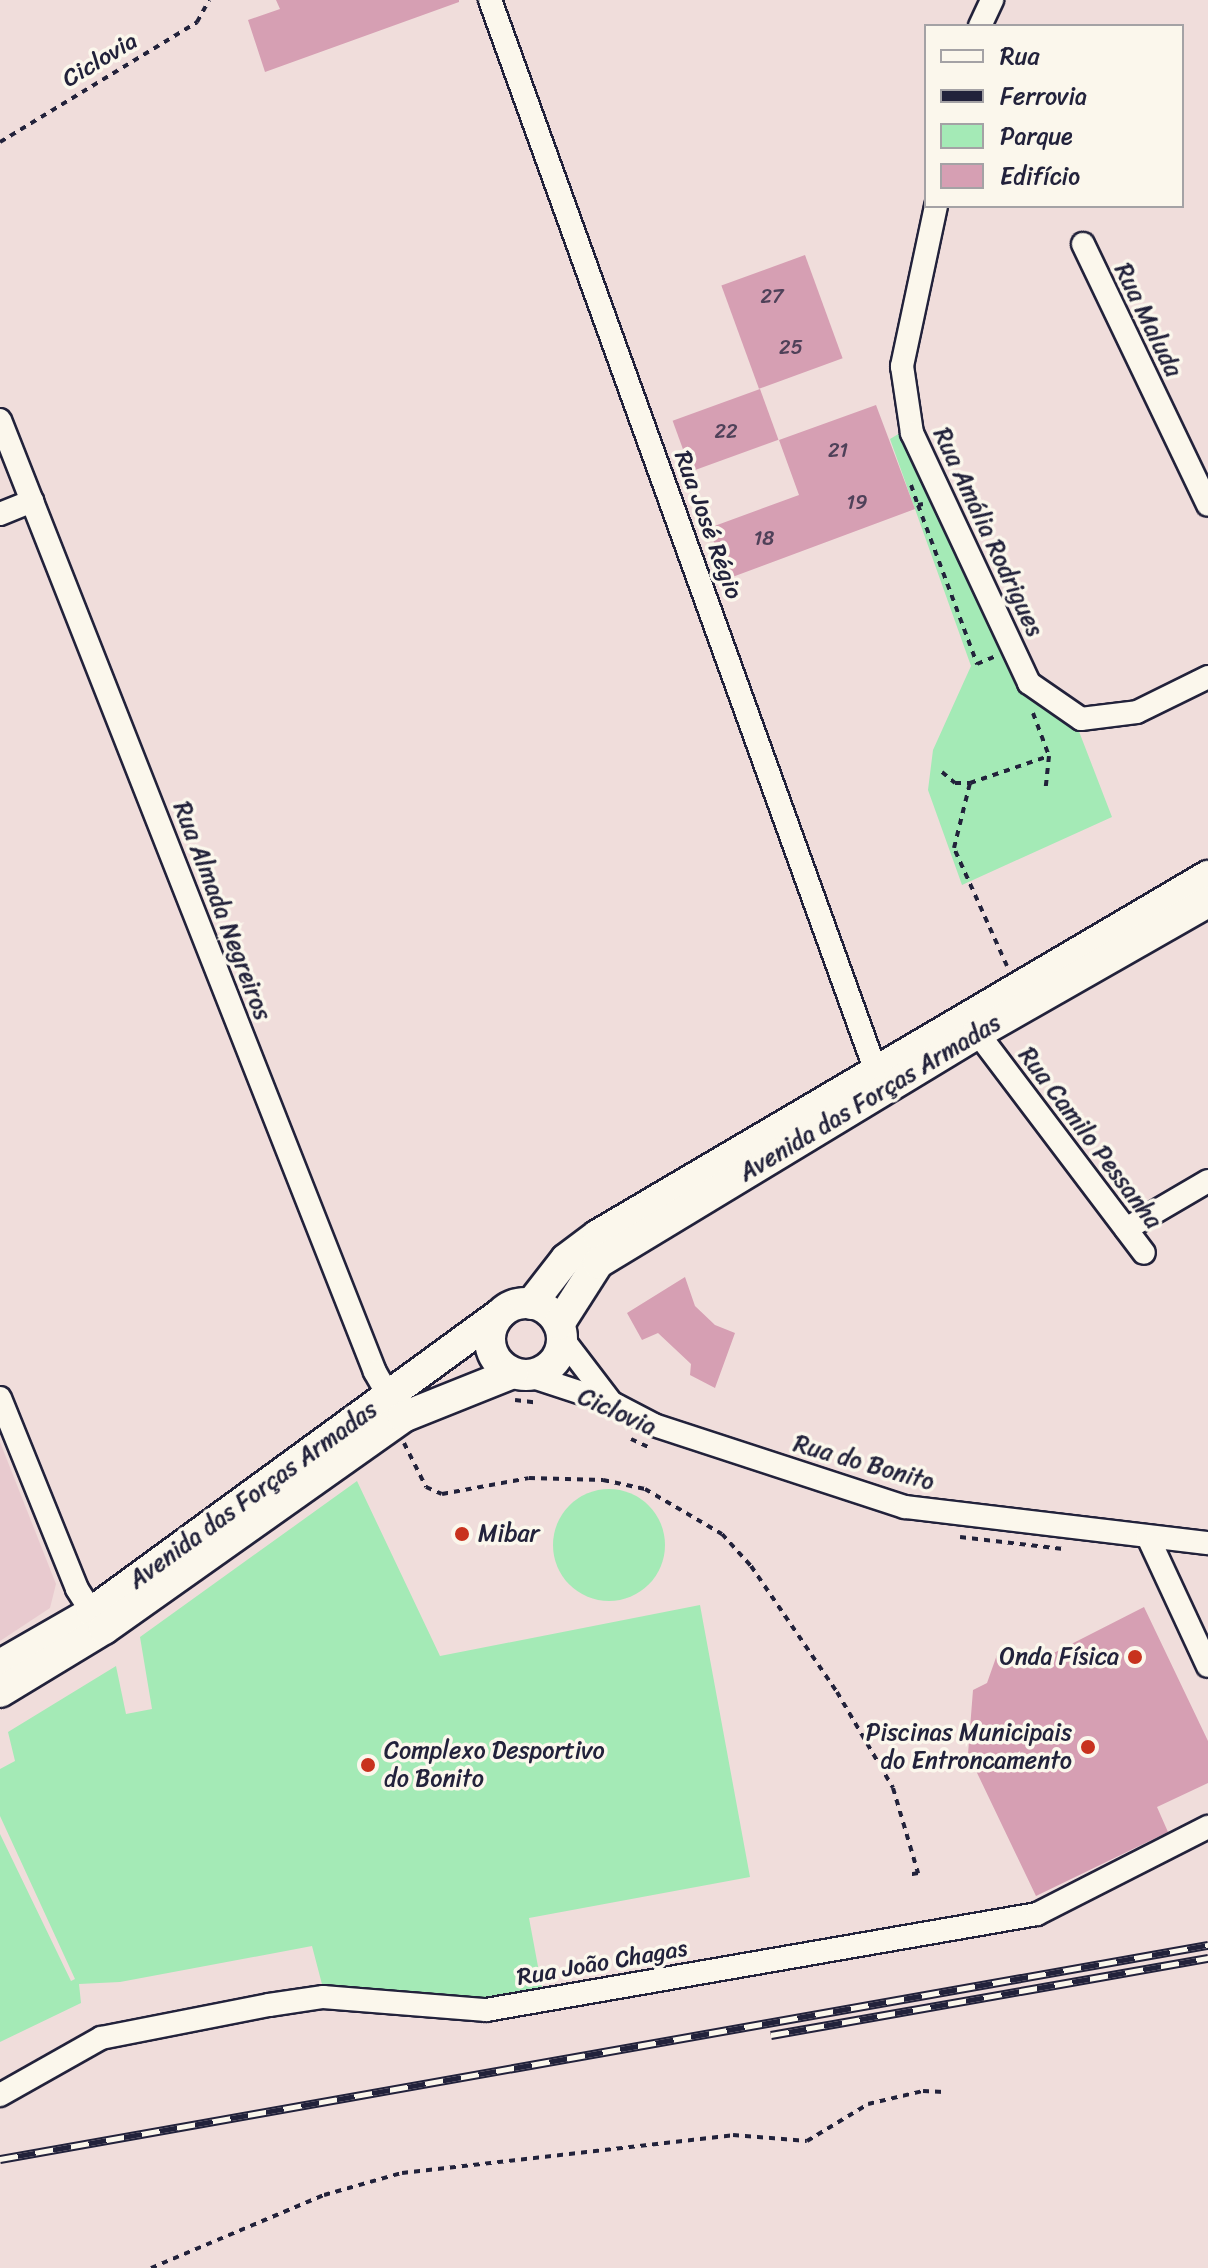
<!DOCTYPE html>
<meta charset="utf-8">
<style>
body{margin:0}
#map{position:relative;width:1208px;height:2268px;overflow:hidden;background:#f0dddb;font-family:Sriracha,sans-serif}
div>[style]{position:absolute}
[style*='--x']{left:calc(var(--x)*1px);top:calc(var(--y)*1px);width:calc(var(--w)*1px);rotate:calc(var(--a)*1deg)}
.built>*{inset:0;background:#e8cacf}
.green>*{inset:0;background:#a4eab6}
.round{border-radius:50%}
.building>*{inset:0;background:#d69fb3;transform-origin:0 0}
.path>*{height:4px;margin-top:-2px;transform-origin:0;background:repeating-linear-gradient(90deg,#22223b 0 6px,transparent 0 12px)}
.roads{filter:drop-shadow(2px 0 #22223b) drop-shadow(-2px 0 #22223b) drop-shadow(0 2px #22223b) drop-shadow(0 -2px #22223b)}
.street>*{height:22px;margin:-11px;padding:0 11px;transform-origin:11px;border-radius:11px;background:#fbf7ec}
.secondary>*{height:30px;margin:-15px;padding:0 15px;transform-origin:15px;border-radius:15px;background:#fbf7ec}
.secondary>.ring{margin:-15px;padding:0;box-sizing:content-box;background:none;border:30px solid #fbf7ec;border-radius:50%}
.rail>*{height:9px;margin-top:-4.5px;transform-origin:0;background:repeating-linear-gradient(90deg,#fbf7ec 0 18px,#22223b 0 36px);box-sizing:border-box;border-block:2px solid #22223b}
.dots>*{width:22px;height:22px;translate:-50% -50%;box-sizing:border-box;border:4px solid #fbf7ec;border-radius:50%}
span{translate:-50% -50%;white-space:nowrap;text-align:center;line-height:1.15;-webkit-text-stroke:7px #fbf7ec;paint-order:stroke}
.number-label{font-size:20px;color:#4f4159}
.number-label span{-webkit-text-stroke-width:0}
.street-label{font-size:24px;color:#22223b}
.poi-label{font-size:24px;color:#22223b}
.left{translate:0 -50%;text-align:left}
.right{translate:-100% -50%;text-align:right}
.legend{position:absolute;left:924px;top:24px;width:260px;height:184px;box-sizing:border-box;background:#fbf7ec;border:2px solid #a4a2a5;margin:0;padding:10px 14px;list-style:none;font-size:24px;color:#22223b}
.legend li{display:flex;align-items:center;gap:16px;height:40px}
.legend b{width:40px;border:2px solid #a4a2a5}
</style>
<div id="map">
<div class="built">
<i style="clip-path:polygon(0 1442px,56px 1584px,50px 1608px,0 1641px)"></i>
</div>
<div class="green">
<i style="clip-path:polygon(905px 430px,1020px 680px,1075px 721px,1112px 817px,962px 885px,928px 790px,933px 750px,971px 666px,890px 439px)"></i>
<i style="clip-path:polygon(357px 1481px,440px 1656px,700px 1605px,750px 1877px,529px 1918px,542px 1988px,467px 2005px,324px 1992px,312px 1946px,120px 1982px,79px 1984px,81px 2003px,0 2042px,0 1834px,71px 1981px,75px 1979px,0 1816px,0 1769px,15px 1761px,8px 1732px,116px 1666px,126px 1714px,152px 1709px,140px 1637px)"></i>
<i class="round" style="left:553px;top:1489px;width:112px;height:112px"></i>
</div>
<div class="building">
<i style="clip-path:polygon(276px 0,459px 0,459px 2px,265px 72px,248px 20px,280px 9px)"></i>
<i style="left:805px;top:255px;width:110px;height:89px;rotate:70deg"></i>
<i style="left:760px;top:389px;width:54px;height:93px;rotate:70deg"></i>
<i style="clip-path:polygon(876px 405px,915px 509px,727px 579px,709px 528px,799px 495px,779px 440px)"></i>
<i style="clip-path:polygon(685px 1277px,695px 1306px,715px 1325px,735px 1333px,715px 1388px,690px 1375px,691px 1364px,658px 1333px,642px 1340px,627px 1313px)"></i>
<i style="clip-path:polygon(1144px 1607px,1208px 1741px,1208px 1783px,1157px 1807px,1168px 1832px,1036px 1896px,968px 1754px,973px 1690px,987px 1683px,999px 1649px,1036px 1662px)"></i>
</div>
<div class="path">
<i style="--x:0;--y:142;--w:231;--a:-31.3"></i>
<i style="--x:197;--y:22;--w:25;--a:-61"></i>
<i style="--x:911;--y:485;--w:21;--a:71"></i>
<i style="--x:923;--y:504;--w:5;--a:169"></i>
<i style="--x:918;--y:505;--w:170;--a:69.6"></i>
<i style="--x:977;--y:664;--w:21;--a:-23"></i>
<i style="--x:1033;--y:713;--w:46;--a:69.6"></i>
<i style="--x:1049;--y:756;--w:31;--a:96"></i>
<i style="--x:942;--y:772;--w:17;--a:40"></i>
<i style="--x:955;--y:783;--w:15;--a:0"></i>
<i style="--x:1007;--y:966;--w:129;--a:-114.2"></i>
<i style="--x:954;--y:848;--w:67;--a:-76.2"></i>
<i style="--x:970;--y:783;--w:83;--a:-18.9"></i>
<i style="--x:515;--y:1400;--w:23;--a:7"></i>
<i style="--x:631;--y:1439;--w:19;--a:25"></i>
<i style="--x:404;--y:1443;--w:49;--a:63.4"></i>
<i style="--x:426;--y:1487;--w:17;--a:24"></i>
<i style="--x:442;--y:1494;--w:88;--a:-10.4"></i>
<i style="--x:529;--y:1478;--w:74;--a:1.5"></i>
<i style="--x:603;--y:1480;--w:43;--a:12.1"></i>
<i style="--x:645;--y:1489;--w:89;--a:30.3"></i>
<i style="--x:722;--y:1534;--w:43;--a:47.8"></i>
<i style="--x:751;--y:1566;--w:153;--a:55.7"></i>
<i style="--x:837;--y:1692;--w:111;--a:59.7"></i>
<i style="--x:893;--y:1788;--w:89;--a:73.6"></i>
<i style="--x:918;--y:1873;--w:10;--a:169"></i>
<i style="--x:960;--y:1537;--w:104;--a:6.6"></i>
<i style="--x:151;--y:2268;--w:188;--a:-22.9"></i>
<i style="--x:324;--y:2195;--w:81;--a:-15.8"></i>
<i style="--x:402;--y:2173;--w:333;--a:-6.5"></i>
<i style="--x:733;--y:2135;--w:74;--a:4.6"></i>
<i style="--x:807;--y:2141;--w:71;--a:-31.2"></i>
<i style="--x:868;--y:2104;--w:57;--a:-13.3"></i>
<i style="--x:923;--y:2091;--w:21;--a:3"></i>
</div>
<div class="roads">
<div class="street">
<i style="--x:490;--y:0;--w:1136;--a:70.19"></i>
<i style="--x:980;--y:26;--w:29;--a:-65"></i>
<i style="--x:936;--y:206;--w:164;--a:102"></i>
<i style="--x:902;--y:366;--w:68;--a:81.5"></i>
<i style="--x:912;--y:433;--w:276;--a:64.9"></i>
<i style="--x:1029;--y:683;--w:63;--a:34.7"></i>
<i style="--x:1081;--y:719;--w:56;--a:-7.1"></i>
<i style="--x:1137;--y:712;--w:79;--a:-26.2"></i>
<i style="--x:1083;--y:244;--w:289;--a:64.4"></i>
<i style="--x:0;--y:420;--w:1023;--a:68.5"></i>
<i style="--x:375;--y:1372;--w:39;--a:60"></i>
<i style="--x:0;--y:514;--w:35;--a:-22"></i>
<i style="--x:970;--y:1023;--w:288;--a:52.9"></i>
<i style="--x:1126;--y:1229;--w:95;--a:-30.3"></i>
<i style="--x:562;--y:1338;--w:81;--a:52.6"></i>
<i style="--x:527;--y:1375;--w:89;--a:18.2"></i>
<i style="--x:612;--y:1403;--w:47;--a:27.6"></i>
<i style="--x:654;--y:1425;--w:264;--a:18.1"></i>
<i style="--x:905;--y:1507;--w:305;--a:6.8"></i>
<i style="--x:0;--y:1398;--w:206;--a:68"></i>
<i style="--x:77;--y:1589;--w:40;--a:57.1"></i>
<i style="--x:1148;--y:1537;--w:142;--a:65.1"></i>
<i style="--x:0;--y:2095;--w:116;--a:-29.4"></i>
<i style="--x:101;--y:2038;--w:171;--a:-11.1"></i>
<i style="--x:269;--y:2005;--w:55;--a:-8.4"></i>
<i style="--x:323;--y:1997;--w:164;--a:4.6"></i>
<i style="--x:486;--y:2010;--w:559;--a:-9.88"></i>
<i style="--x:1037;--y:1914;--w:192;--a:-27"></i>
</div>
<div class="secondary">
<i class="ring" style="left:490px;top:1303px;width:42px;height:42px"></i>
<i style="--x:531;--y:1304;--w:57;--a:-52.1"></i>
<i style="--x:566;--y:1259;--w:40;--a:-37"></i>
<i style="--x:598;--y:1235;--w:708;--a:-30.48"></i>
<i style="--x:559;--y:1324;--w:72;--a:-57.4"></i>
<i style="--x:598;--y:1263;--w:444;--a:-31.2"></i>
<i style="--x:978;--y:1033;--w:265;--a:-29.7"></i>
<i style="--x:0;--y:1665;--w:106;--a:-29.9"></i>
<i style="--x:92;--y:1612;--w:505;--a:-36.14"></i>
<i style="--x:0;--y:1692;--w:122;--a:-31.2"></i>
<i style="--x:104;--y:1629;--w:367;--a:-35.3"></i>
<i style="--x:403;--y:1417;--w:118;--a:-21.8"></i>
</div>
</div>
<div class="rail">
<i style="--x:771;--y:2035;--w:444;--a:-10"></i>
<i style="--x:0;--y:2159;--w:1227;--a:-10.05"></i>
</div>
<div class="dots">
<i style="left:462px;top:1534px;background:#c8321e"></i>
<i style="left:1135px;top:1657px;background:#c8321e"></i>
<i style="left:1088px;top:1747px;background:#c8321e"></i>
<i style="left:368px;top:1765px;background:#c8321e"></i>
</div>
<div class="number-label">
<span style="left:772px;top:296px">27</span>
<span style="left:791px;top:347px">25</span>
<span style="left:726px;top:431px">22</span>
<span style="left:838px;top:450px">21</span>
<span style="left:857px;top:502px">19</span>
<span style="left:764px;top:538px">18</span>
</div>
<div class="street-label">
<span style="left:100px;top:60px;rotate:-31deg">Ciclovia</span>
<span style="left:1148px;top:320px;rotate:64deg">Rua Maluda</span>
<span style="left:708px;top:525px;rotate:70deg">Rua José Régio</span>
<span style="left:988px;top:532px;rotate:65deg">Rua Amália Rodrigues</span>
<span style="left:222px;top:911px;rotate:69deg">Rua Almada Negreiros</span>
<span style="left:870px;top:1098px;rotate:-31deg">Avenida das Forças Armadas</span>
<span style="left:1090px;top:1138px;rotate:53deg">Rua Camilo Pessanha</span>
<span style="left:617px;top:1412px;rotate:24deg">Ciclovia</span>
<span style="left:864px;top:1463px;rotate:16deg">Rua do Bonito</span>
<span style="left:253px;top:1495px;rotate:-36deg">Avenida das Forças Armadas</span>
<span style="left:602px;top:1963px;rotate:-10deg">Rua João Chagas</span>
</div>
<div class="poi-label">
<span class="left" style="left:478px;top:1534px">Mibar</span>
<span class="right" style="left:1119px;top:1657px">Onda Física</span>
<span class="right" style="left:1072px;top:1747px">Piscinas Municipais<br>do Entroncamento</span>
<span class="left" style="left:384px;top:1765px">Complexo Desportivo<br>do Bonito</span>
</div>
<ul class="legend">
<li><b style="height:10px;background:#fbf7ec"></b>Rua</li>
<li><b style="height:10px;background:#22223b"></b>Ferrovia</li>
<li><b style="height:22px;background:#a4eab6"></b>Parque</li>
<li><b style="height:22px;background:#d69fb3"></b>Edifício</li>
</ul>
</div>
